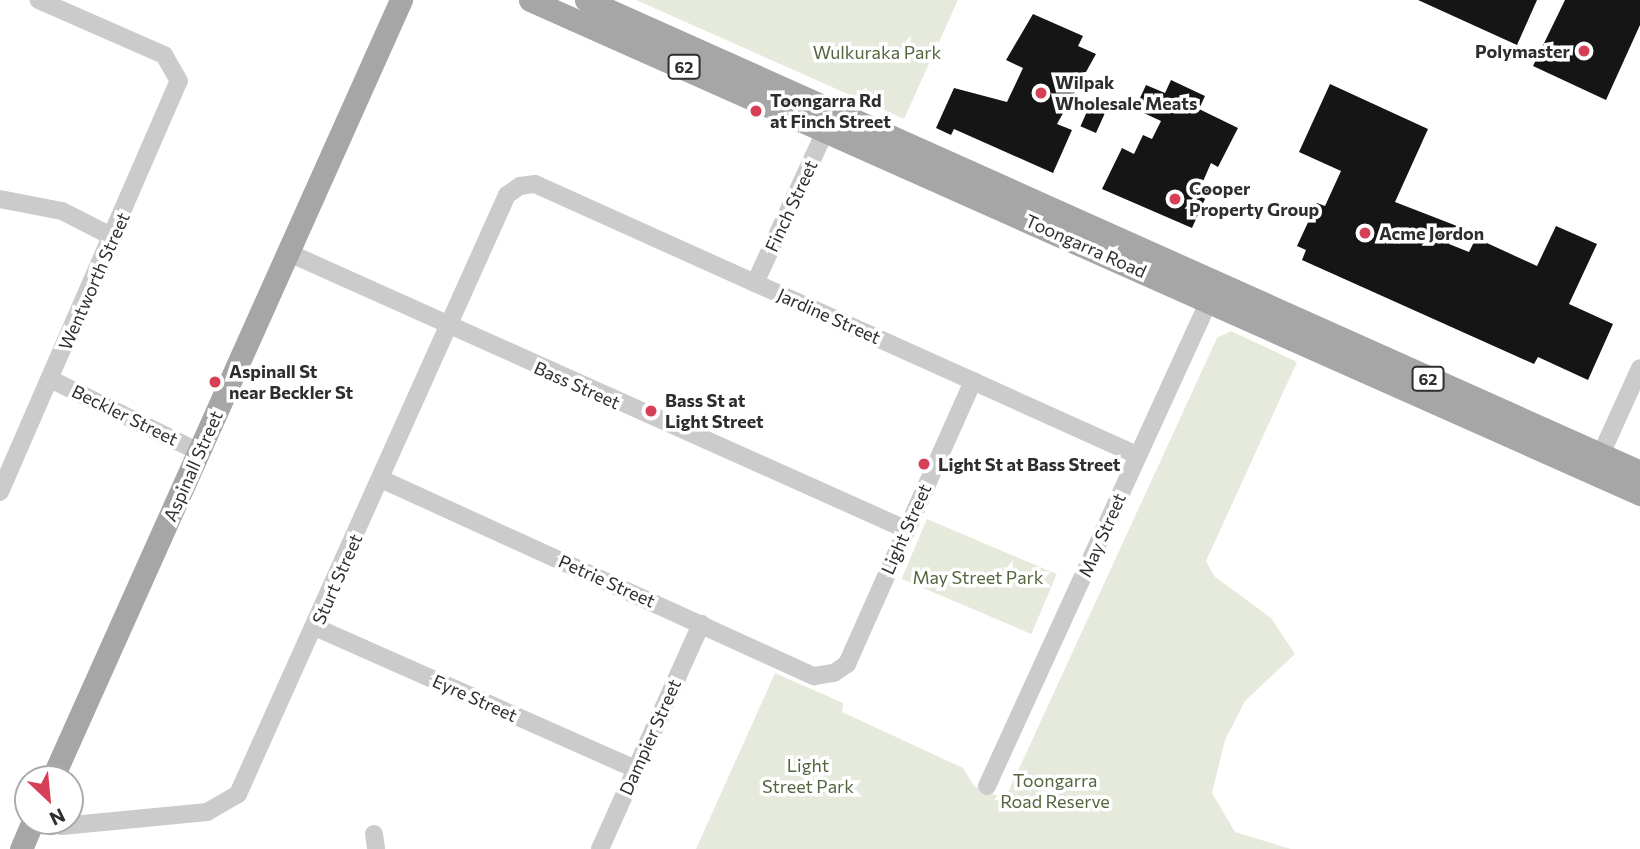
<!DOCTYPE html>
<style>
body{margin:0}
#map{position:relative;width:1640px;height:849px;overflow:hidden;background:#fff;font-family:Commissioner,sans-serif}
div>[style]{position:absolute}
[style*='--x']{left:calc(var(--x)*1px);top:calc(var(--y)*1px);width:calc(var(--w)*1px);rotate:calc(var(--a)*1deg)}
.green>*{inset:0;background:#e5eadd;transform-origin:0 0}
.building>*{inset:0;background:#151515;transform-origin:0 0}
.minor>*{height:18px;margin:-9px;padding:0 9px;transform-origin:9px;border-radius:9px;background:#cbcbcb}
.major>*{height:23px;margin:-11.5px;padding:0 11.5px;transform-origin:11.5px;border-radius:11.5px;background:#a6a6a6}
.dots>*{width:19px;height:19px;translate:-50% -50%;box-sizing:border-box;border:4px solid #fff;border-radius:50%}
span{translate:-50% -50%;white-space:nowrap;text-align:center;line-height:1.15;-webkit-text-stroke:7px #fff;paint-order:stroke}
.shield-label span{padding:2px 5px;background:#fff;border:2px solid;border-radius:5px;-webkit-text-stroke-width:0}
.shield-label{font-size:16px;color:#2e2e2e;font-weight:700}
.poi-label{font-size:18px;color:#2e2e2e;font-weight:700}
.right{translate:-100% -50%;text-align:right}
.left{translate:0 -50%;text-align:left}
.park-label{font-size:18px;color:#54653f}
.street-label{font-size:18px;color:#2e2e2e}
.north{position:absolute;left:14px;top:765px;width:70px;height:70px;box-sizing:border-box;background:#fff;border:2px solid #ababab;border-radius:50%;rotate:154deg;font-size:19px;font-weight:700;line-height:28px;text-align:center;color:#2e2e2e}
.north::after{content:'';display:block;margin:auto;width:24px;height:32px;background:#d63f56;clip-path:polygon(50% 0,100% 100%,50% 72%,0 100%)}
</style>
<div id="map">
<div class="green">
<i style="clip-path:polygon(636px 0,958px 0,904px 119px)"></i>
<i style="clip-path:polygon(1231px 331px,1297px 362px,1206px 561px,1214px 576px,1271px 618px,1295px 654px,1245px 701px,1225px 740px,1212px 793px,1235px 832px,1291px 849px,696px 849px,775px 673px,843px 703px,842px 712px,963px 768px,974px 786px,1005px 799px,1217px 338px)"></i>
<i style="left:927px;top:519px;width:141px;height:65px;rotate:23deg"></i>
</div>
<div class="building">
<i style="clip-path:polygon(1418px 0,1537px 0,1517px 45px)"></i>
<i style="clip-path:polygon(1565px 0,1640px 0,1640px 25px,1606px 100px,1533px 66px)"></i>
<i style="clip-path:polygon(1033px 14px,1083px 36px,1078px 46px,1096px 54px,1057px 124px,1072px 130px,1053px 173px,954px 129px,951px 135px,936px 128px,954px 88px,1007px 102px,1023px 68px,1006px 60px)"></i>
<i style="clip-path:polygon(1171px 80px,1205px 96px,1199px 109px,1238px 128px,1218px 167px,1211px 163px,1201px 186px,1209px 190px,1192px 228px,1102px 189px,1122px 148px,1134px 154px,1143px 135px,1152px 139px,1161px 121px,1135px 109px,1146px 85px,1165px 93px)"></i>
<i style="clip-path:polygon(1330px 84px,1428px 129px,1395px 202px,1457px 226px,1449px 244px,1469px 252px,1476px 238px,1537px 266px,1556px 226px,1597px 244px,1569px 304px,1613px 324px,1588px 380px,1538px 357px,1534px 364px,1302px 260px,1306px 250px,1297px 246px,1317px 203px,1325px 206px,1341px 171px,1299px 152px)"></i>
<i style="left:1089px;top:107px;width:17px;height:21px;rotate:24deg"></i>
</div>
<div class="minor">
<i style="--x:0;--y:199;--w:63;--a:11"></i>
<i style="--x:62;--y:211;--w:57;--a:27"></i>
<i style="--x:289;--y:253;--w:675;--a:24.13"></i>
<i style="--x:755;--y:283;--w:170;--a:-65.2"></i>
<i style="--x:50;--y:379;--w:166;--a:26.1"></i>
<i style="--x:1597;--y:463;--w:104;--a:-65.6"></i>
<i style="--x:381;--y:479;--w:476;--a:24.5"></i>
<i style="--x:814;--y:676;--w:20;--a:-9"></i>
<i style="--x:834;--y:673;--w:16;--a:-35"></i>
<i style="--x:847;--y:664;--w:310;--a:-66"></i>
<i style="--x:0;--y:492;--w:448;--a:-66.5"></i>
<i style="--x:179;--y:81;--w:30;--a:-120"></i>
<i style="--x:164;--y:55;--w:137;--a:-156.3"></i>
<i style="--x:315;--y:627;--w:351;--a:23.9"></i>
<i style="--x:987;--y:786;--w:543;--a:-65.42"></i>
<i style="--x:47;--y:821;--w:16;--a:18"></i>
<i style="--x:62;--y:826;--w:146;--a:-5.5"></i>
<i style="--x:207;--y:812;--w:36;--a:-30"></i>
<i style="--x:238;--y:794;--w:657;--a:-65.82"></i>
<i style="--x:507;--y:195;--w:16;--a:-35"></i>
<i style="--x:520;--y:186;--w:15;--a:-8"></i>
<i style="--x:535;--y:184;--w:660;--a:24.24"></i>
<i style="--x:374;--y:834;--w:15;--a:82"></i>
<i style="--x:600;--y:849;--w:247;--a:-65.8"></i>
</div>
<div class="major">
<i style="--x:530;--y:0;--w:1215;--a:23.99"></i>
<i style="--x:586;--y:0;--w:1155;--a:24.12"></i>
<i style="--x:52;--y:779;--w:854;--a:-65.87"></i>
<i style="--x:21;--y:849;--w:30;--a:-67"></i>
</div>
<div class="dots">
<i style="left:1584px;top:51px;background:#d63f56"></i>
<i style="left:1041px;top:93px;background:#d63f56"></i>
<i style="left:756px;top:111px;background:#d63f56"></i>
<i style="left:1175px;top:199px;background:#d63f56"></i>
<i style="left:1365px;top:233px;background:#d63f56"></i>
<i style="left:215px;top:382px;background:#d63f56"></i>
<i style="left:651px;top:411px;background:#d63f56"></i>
<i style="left:924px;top:464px;background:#d63f56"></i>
</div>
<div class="shield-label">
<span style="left:684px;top:67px">62</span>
<span style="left:1428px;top:379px">62</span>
</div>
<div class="poi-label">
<span class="right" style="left:1570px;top:51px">Polymaster</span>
<span class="left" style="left:1055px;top:93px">Wilpak<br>Wholesale Meats</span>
<span class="left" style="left:770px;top:111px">Toongarra Rd<br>at Finch Street</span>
<span class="left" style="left:1189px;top:199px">Cooper<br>Property Group</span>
<span class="left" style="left:1379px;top:233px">Acme Jordon</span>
<span class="left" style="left:229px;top:382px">Aspinall St<br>near Beckler St</span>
<span class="left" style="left:665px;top:411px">Bass St at<br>Light Street</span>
<span class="left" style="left:938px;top:464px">Light St at Bass Street</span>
</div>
<div class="park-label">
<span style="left:877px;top:52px">Wulkuraka Park</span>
<span style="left:978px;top:577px">May Street Park</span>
<span style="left:808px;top:776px">Light<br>Street Park</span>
<span style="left:1055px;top:791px">Toongarra<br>Road Reserve</span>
</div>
<div class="street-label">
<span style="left:791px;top:206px;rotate:-65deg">Finch Street</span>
<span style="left:1086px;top:246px;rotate:24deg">Toongarra Road</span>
<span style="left:94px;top:281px;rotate:-66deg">Wentworth Street</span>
<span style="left:829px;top:316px;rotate:24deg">Jardine Street</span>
<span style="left:577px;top:385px;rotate:24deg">Bass Street</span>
<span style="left:125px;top:415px;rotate:26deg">Beckler Street</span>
<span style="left:193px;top:466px;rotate:-66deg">Aspinall Street</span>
<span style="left:906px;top:529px;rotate:-66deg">Light Street</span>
<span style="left:1102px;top:535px;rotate:-66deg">May Street</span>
<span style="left:337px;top:579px;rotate:-66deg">Sturt Street</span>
<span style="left:607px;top:581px;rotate:24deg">Petrie Street</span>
<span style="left:475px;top:698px;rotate:24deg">Eyre Street</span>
<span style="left:650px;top:737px;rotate:-66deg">Dampier Street</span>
</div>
<div class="north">N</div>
</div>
